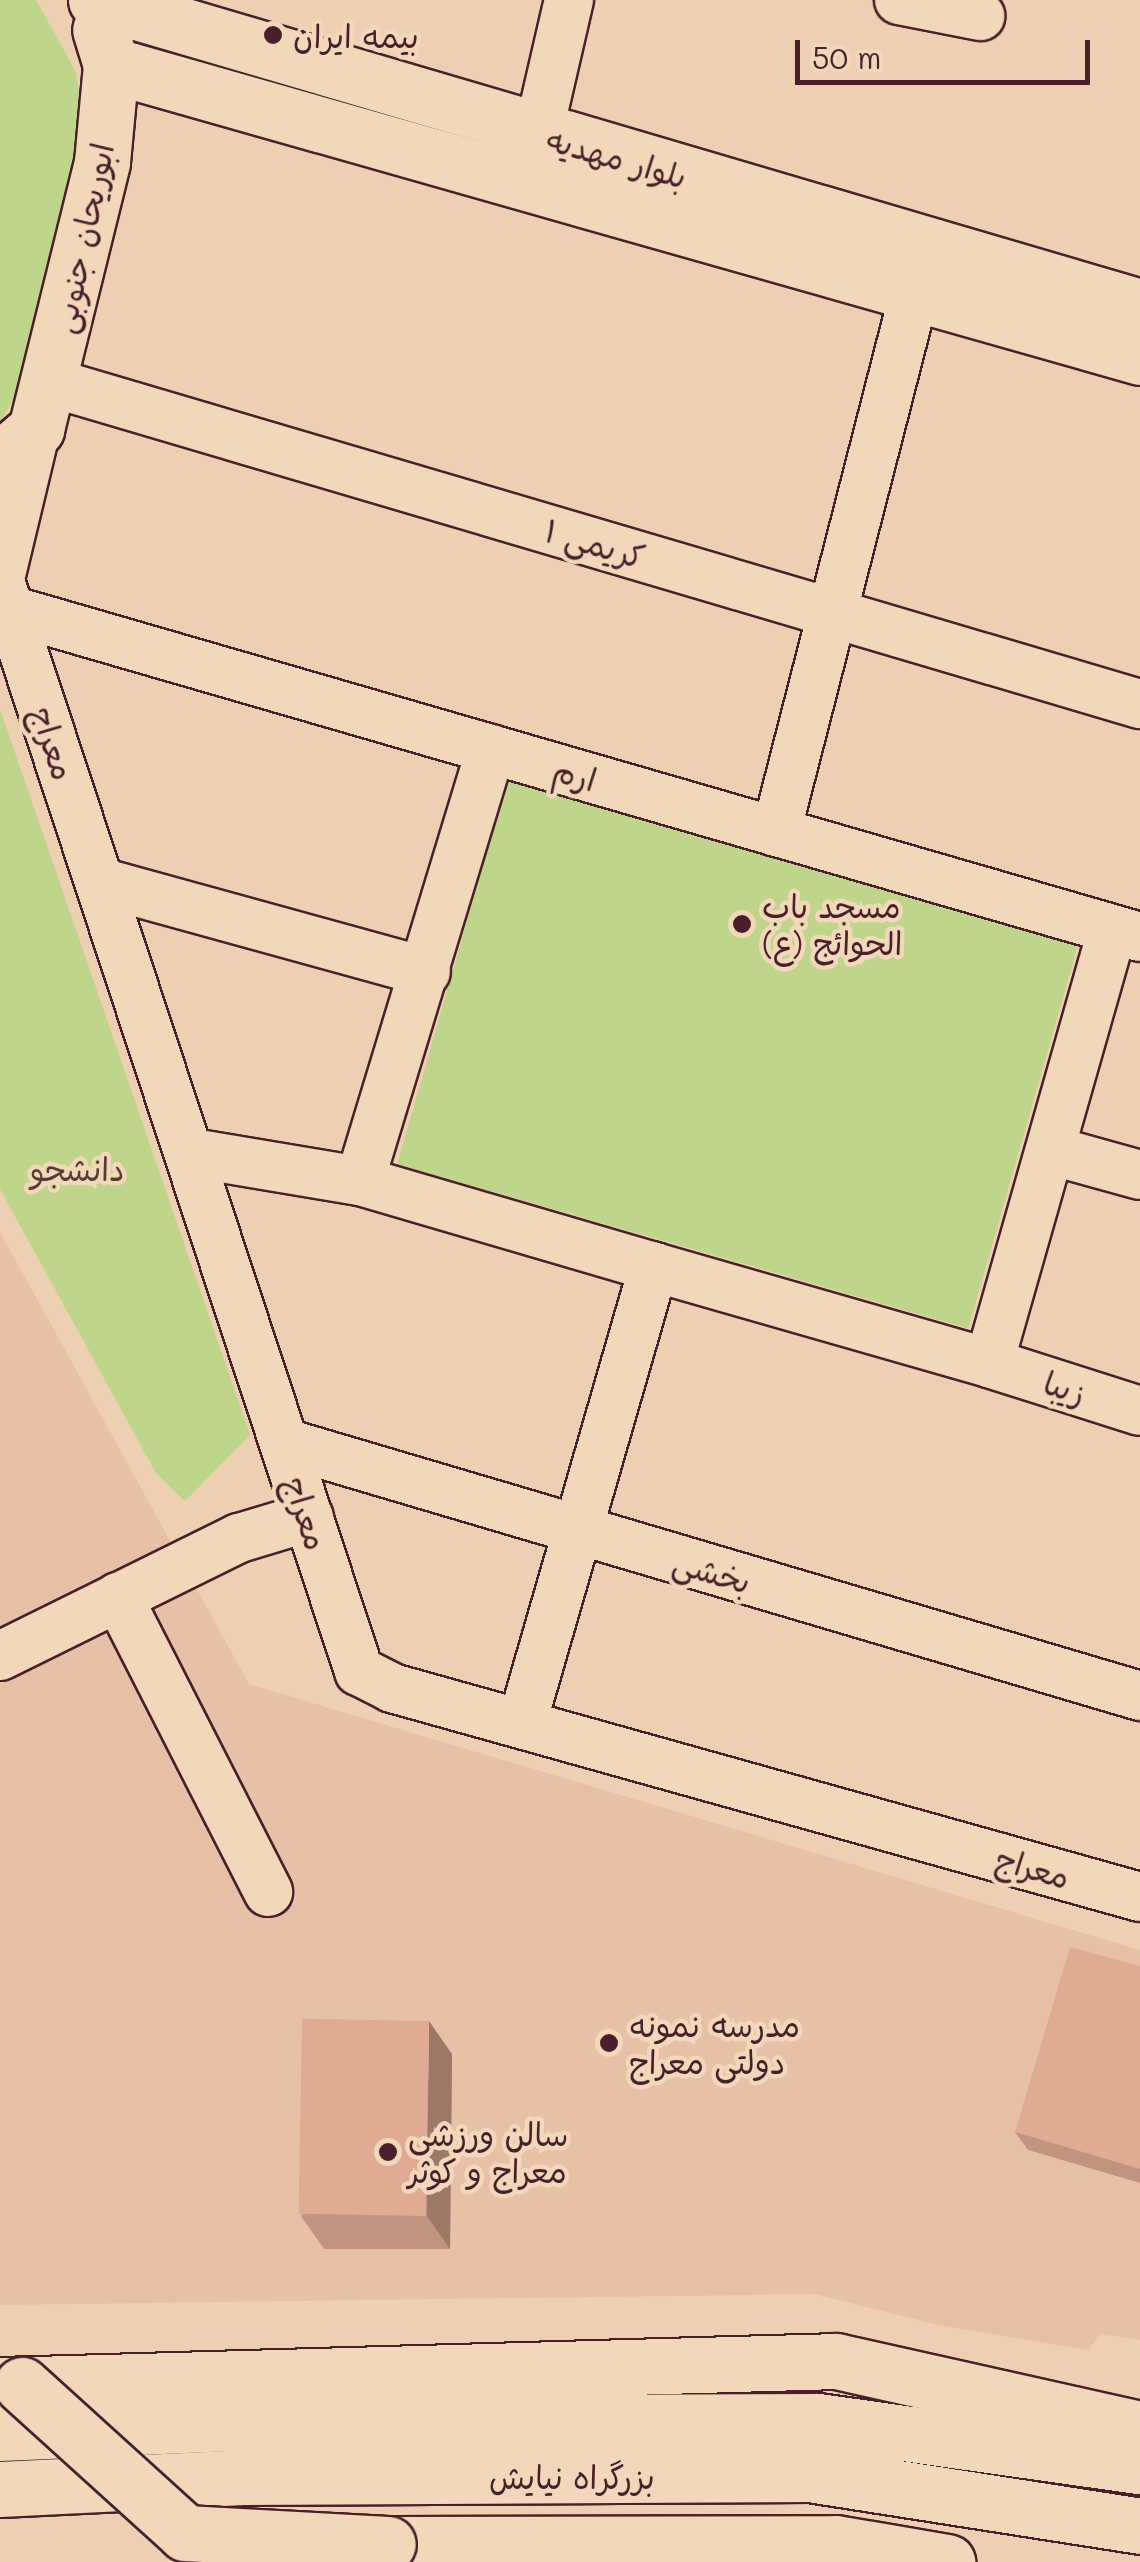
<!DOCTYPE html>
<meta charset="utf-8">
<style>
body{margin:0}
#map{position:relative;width:1140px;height:2562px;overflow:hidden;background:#edcfb1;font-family:Mali,"Playpen Sans Arabic",sans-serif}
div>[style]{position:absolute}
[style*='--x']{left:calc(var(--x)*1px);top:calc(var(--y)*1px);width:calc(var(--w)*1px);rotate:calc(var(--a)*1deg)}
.built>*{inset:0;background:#e6c1a6}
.green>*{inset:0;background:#bfd58b;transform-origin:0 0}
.roads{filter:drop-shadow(2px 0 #4a1f2b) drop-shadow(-2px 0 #4a1f2b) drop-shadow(0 2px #4a1f2b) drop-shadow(0 -2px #4a1f2b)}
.minor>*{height:48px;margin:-24px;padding:0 24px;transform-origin:24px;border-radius:24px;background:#f0d8b8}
.major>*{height:55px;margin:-27.5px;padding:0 27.5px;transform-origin:27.5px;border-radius:27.5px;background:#f0d8b8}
.highway>*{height:55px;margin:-27.5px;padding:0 27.5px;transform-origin:27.5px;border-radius:27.5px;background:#f0d8b8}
.bridges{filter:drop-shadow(2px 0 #4a1f2b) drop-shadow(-2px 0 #4a1f2b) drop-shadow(0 2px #4a1f2b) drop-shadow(0 -2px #4a1f2b)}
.major-bridge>*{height:55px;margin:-27.5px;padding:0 27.5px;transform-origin:27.5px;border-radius:27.5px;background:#f0d8b8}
.wall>*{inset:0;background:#c0947e}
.shaded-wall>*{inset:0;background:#9c7867}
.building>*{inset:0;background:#dfac93;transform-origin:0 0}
.dots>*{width:28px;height:28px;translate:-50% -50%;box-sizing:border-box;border:5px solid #f0d8b8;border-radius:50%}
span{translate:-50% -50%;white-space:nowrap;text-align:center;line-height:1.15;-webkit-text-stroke:9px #f0d8b8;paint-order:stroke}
.poi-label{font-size:32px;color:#4a1f2b}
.left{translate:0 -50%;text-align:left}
.street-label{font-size:32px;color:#4a1f2b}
.park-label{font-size:32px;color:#5c3a39}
.scale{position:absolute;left:795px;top:40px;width:295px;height:45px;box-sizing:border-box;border:5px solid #4a1f2b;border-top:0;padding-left:12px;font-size:30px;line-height:35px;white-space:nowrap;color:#4a1f2b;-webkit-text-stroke:8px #f0d8b8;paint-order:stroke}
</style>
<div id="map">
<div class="built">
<i style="clip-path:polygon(0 1232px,249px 1684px,1140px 1950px,1140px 1981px,1028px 2150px,1140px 2183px,1140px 2340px,1102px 2334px,1087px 2350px,938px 2325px,815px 2294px,0 2305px)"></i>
</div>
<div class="green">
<i style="clip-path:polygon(0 0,36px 0,76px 72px,84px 128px,27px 376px,0 423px)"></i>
<i style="clip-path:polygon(0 709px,250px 1435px,185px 1501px,156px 1473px,0 1189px)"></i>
<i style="left:508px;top:778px;width:594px;height:402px;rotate:16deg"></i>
</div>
<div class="roads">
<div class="minor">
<i style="--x:899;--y:0;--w:83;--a:11.2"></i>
<i style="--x:538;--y:134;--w:138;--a:-77"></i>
<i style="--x:50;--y:382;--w:1137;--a:16.46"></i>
<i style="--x:0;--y:579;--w:154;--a:-76.5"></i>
<i style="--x:0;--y:581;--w:1148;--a:71.77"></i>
<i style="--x:359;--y:1671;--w:37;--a:27"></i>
<i style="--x:392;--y:1688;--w:777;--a:15.61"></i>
<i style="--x:10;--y:610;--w:1176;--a:16.14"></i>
<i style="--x:491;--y:749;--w:451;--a:106.9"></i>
<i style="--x:360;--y:1181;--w:306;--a:16.3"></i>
<i style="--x:654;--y:1267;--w:348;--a:16"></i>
<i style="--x:989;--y:1363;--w:451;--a:-74.1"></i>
<i style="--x:776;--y:832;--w:554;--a:-75.59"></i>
<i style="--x:100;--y:882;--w:338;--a:15.4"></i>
<i style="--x:1050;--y:1150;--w:93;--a:15.5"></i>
<i style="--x:192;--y:1153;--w:170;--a:9.5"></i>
<i style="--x:989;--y:1363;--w:158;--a:17.6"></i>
<i style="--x:285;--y:1443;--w:892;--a:16.48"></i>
<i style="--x:118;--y:1597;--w:331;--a:63"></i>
<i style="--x:0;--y:1656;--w:267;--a:-26.3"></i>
<i style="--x:239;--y:1538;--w:73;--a:-16.7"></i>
<i style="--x:522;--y:1723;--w:475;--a:-73.9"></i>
</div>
<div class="major">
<i style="--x:96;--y:0;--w:1088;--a:16.39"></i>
<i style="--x:111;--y:65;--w:1070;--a:15.84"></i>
<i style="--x:0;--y:460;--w:48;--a:-40.7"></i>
<i style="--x:36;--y:429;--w:275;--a:-76.1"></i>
<i style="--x:102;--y:162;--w:97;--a:-84.7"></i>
<i style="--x:111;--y:65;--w:37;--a:-107"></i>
<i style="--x:0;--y:2385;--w:836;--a:-1.64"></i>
<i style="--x:836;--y:2361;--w:312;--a:12.6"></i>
<i style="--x:388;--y:2544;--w:448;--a:-0.1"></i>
<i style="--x:836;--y:2543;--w:113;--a:9.7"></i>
</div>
<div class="highway">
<i style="--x:0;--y:2433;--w:231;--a:-2.5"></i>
<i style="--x:231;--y:2423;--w:587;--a:-0.2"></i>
<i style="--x:818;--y:2421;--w:325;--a:8"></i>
<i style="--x:0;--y:2489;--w:243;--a:-2.8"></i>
<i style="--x:243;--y:2477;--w:566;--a:-0.3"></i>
<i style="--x:809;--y:2474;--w:335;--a:8.9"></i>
</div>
</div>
<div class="bridges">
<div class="major-bridge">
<i style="--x:22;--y:2385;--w:220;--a:42.2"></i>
<i style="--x:185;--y:2533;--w:203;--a:3.1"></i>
</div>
</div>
<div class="wall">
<i style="clip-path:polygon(1140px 1966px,1140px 2183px,1028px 2150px,1015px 2132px)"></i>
<i style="clip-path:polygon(452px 2054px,450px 2249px,324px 2249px,301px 2216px)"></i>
</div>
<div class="shaded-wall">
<i style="clip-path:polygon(429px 2021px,452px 2054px,450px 2249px,427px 2216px)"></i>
</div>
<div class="building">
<i style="clip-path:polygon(1070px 1947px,1140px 1966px,1140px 2169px,1015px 2132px)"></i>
<i style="left:429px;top:2021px;width:195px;height:127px;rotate:91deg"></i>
</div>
<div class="dots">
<i style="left:273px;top:35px;background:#4a1f2b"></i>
<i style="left:742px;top:924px;background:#4a1f2b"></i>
<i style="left:609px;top:2043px;background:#4a1f2b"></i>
<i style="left:388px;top:2152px;background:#4a1f2b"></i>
</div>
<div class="poi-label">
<span class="left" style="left:293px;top:35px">بیمه ایران</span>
<span class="left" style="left:762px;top:924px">مسجد باب<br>الحوائج (ع)</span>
<span class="left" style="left:629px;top:2043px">مدرسه نمونه<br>دولتی معراج</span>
<span class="left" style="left:408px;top:2152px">سالن ورزشی<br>معراج و کوثر</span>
</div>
<div class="street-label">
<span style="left:617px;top:157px;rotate:16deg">بلوار مهدیه</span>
<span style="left:82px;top:238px;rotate:-78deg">ابوریحان جنوبی</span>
<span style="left:595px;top:543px;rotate:16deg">کریمی ۱</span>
<span style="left:54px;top:743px;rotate:72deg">معراج</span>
<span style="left:575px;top:774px;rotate:16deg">ارم</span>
<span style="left:1065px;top:1387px;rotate:18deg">زیبا</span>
<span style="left:307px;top:1513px;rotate:72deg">معراج</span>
<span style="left:712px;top:1571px;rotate:16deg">بخشی</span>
<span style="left:1033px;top:1867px;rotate:16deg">معراج</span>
<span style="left:572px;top:2476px">بزرگراه نیایش</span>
</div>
<div class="park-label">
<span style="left:77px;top:1168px">دانشجو</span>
</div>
<div class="scale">50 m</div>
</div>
